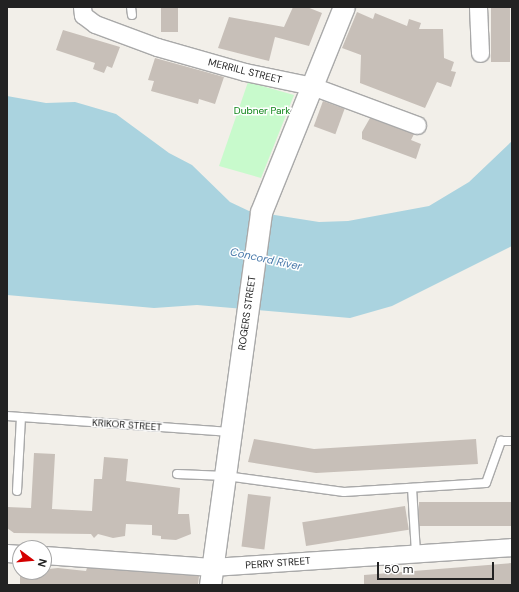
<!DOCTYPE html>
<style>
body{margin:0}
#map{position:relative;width:519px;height:592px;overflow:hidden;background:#f2efe9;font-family:"DM Sans",sans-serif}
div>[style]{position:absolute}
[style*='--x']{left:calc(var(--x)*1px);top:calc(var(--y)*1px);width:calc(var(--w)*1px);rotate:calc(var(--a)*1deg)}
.park>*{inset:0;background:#c8facc}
.water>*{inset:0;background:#aad3df}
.building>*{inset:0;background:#c7bfb8;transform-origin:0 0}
.roads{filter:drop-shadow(1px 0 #a9a9a9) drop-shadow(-1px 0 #a9a9a9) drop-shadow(0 1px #a9a9a9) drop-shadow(0 -1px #a9a9a9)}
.service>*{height:8px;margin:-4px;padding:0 4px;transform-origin:4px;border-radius:4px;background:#fff}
.minor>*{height:17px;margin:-8.5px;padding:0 8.5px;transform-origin:8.5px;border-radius:8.5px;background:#fff}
.tertiary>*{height:21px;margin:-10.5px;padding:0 10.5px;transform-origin:10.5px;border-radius:10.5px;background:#fff}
span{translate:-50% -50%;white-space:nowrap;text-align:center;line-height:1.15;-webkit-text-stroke:3px #fff;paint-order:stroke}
.street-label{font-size:10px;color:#222}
.park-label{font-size:10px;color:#0c8416}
.water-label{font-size:11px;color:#4a7aab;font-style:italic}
.frame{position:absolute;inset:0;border:8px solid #222;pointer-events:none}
.north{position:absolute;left:12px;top:540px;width:40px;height:40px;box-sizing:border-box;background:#fff;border:1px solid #a7a7a7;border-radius:50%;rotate:106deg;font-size:11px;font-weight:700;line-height:16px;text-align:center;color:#222}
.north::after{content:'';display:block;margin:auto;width:14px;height:18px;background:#d40000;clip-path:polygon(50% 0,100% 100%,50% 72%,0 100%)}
.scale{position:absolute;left:377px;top:562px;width:117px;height:18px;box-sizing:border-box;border:2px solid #222;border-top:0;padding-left:5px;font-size:12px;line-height:14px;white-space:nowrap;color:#222;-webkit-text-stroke:3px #fff;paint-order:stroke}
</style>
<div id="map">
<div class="park">
<i style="clip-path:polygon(248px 82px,294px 95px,261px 178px,219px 166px)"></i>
</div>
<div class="water">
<i style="clip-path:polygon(7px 96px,46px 103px,75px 102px,116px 114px,169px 153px,192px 165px,230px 202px,249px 211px,319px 222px,348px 221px,429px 206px,469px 182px,512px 141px,512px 246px,392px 306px,350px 318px,197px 305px,154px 308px,7px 295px)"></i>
</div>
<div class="building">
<i style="left:161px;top:7px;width:17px;height:25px"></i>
<i style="clip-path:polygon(293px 7px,307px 7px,322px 13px,309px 46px,275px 37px,269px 61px,218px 48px,229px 17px,284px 27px)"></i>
<i style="left:491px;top:7px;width:19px;height:55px"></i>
<i style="clip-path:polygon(357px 12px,373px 19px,375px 13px,407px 26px,409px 19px,421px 23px,419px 29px,443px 29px,444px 58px,454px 62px,451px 71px,456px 72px,451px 87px,437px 82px,425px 108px,360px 83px,361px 55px,342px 48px)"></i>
<i style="clip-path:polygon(63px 30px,120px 47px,112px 68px,107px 66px,104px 73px,93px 69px,95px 63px,56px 50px)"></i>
<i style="clip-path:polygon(155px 58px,224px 77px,215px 104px,199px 99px,198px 104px,151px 91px,154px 81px,148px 80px)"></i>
<i style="left:323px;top:101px;width:23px;height:27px;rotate:20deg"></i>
<i style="clip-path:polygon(370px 118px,414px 134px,411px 140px,421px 144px,416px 159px,362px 139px,362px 132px)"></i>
<i style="clip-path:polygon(254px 439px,314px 449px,476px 439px,478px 464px,316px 473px,248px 462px)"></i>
<i style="clip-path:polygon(34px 453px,55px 454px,52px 509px,92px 511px,94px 479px,102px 479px,104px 457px,128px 459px,126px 481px,180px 488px,178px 514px,189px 514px,191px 534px,176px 540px,161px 539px,161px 536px,152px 535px,152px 525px,126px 524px,125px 536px,113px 538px,98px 534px,94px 538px,91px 534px,14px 533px,7px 528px,7px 507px,31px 508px)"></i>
<i style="left:248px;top:494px;width:23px;height:53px;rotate:7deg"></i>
<i style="left:512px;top:502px;width:24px;height:93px;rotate:90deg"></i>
<i style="left:405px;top:506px;width:24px;height:104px;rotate:81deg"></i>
<i style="clip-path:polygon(512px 563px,512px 585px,364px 585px,364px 575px)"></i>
<i style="clip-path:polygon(58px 568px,86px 571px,87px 568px,199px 576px,198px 585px,20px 585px,20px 572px)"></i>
</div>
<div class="roads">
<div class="service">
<i style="--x:131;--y:7;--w:8;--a:83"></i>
<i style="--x:7;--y:416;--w:224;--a:4.1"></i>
<i style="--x:177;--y:474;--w:49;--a:2.3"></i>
<i style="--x:226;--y:476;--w:119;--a:7.7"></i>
<i style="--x:344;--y:492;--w:142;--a:-3.6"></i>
<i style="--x:486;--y:483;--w:45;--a:-70.3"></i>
<i style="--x:501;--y:441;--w:11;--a:0"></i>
<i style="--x:412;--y:488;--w:66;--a:86.5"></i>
<i style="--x:17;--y:491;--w:74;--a:-86.9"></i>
</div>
<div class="minor">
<i style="--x:82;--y:7;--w:8;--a:83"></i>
<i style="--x:83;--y:15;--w:15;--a:37"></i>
<i style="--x:95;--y:24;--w:66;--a:20.4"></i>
<i style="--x:157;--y:47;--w:91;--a:15.9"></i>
<i style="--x:245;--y:72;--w:68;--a:11.8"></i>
<i style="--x:312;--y:86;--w:112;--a:20.4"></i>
<i style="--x:478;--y:7;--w:46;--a:87.5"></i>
<i style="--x:7;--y:553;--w:13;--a:4"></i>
<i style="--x:44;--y:555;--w:168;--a:4.1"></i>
<i style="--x:212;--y:567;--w:301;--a:-3.8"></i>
</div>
<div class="tertiary">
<i style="--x:210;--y:585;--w:376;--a:-82.2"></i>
<i style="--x:261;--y:212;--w:221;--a:-68"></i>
</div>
</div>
<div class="street-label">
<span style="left:245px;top:71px;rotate:14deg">MERRILL STREET</span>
<span style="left:247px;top:313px;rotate:-82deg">ROGERS STREET</span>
<span style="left:127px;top:425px;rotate:4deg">KRIKOR STREET</span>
<span style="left:278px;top:563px;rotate:-4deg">PERRY STREET</span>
</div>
<div class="park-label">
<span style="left:262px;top:111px">Dubner Park</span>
</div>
<div class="water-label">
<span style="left:266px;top:259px;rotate:12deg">Concord River</span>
</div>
<div class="frame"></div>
<div class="north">N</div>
<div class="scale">50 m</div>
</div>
